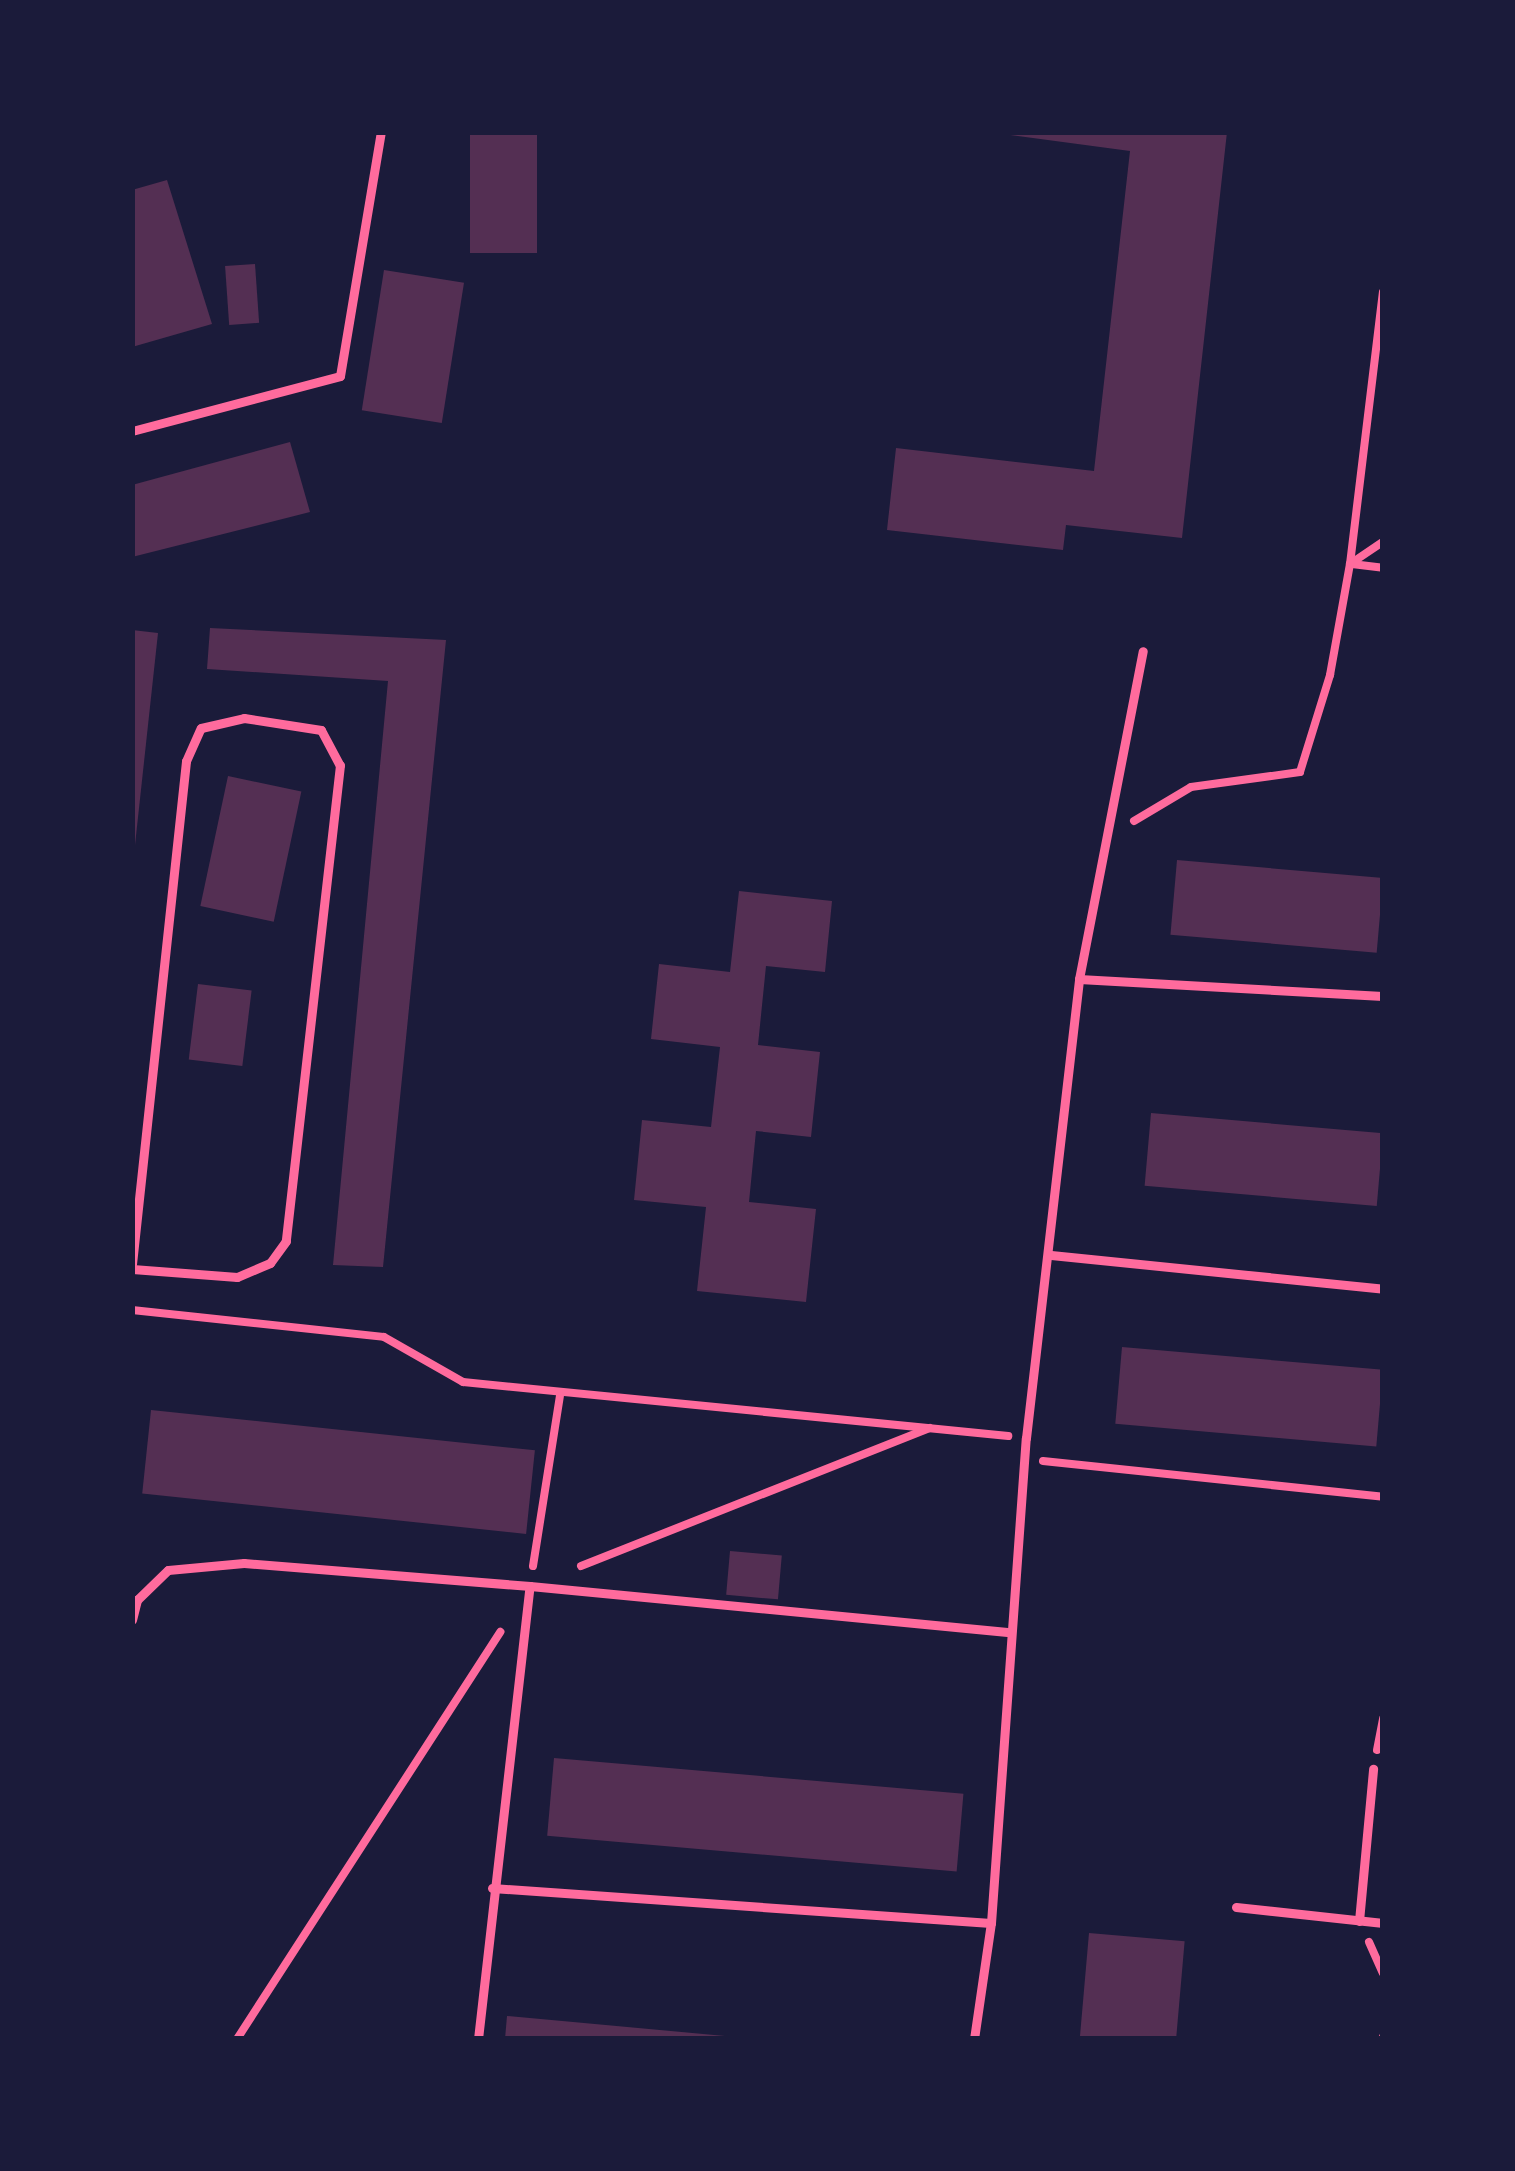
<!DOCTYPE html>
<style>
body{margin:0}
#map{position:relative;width:1515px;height:2171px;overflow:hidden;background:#1b1b3a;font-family:"Fira Sans",sans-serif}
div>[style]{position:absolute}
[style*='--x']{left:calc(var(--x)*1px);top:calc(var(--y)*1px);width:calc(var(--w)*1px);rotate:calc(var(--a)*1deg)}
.building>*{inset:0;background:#542f53;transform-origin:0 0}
.path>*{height:8px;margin:-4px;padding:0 4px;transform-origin:4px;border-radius:4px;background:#ff6b9d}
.service>*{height:9px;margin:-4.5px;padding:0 4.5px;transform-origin:4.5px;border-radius:4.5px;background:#ff6b9d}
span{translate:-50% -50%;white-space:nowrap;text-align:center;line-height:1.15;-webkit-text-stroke:9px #1b1b3a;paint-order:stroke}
.frame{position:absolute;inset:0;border:135px solid #1b1b3a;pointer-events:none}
</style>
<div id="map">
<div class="building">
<i style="left:470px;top:132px;width:67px;height:121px"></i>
<i style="clip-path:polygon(987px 132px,1227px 132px,1182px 538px,1066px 525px,1063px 550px,887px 530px,896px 448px,1094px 471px,1130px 151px)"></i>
<i style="clip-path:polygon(167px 180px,212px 324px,132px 347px,132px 190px)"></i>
<i style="left:255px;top:264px;width:59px;height:30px;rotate:86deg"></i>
<i style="left:384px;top:270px;width:81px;height:142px;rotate:9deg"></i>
<i style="clip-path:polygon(290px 442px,310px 512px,132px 557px,132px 485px)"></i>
<i style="clip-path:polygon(210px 628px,446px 640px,383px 1267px,333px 1265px,388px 681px,207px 669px)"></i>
<i style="clip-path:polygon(132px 630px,158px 633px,135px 845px,132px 845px)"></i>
<i style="left:228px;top:776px;width:75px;height:133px;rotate:12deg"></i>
<i style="left:1177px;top:860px;width:207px;height:75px;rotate:5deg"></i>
<i style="clip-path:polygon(739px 891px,832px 901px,825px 972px,766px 966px,758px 1045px,820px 1052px,811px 1137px,756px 1131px,749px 1202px,816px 1209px,806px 1302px,697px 1291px,706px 1207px,634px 1200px,642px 1120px,711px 1127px,720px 1047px,651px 1039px,659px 964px,730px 972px)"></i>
<i style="left:198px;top:984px;width:54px;height:76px;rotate:7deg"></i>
<i style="left:1151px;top:1113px;width:233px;height:73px;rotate:5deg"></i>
<i style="left:1122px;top:1347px;width:262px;height:77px;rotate:5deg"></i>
<i style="left:151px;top:1410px;width:386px;height:84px;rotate:6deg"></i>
<i style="left:730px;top:1551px;width:52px;height:44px;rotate:5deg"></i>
<i style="left:554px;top:1758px;width:411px;height:78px;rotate:5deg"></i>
<i style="left:1089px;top:1933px;width:96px;height:106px;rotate:5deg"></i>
<i style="clip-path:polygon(507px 2016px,725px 2036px,724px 2039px,505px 2039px)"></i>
</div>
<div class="path">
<i style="--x:1350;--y:564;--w:40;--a:-34"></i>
<i style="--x:1352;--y:564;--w:31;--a:7"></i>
<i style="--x:1134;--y:821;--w:66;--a:-30.8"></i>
<i style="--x:1191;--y:787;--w:110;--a:-7.8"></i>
<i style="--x:1300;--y:772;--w:102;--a:-72.8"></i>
<i style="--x:1330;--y:675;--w:113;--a:-79.8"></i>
<i style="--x:1350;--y:564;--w:274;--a:-83.1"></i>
<i style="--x:132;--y:1310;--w:253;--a:6.1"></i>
<i style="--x:384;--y:1337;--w:91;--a:29.7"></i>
<i style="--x:463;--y:1382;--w:548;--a:5.66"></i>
<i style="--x:1043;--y:1461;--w:342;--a:6"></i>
<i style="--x:533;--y:1566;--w:172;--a:-81"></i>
<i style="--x:581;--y:1566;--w:375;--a:-21.6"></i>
<i style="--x:1377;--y:1750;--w:32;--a:-79"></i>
<i style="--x:1369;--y:1942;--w:34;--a:66"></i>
<i style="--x:237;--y:2039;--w:485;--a:-57.1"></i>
<i style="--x:1383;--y:2039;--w:2;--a:-90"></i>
</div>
<div class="service">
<i style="--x:132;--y:431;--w:215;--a:-14.8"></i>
<i style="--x:340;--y:376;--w:247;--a:-80.5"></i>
<i style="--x:1079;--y:979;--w:304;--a:3.2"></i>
<i style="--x:1051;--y:1255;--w:334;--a:5.8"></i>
<i style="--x:132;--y:1264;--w:506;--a:-83.87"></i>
<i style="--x:186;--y:761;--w:36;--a:-66"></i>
<i style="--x:201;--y:728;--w:44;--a:-13.1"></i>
<i style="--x:244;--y:718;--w:78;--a:8.9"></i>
<i style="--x:321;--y:730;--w:40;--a:62"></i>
<i style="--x:340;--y:765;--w:479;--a:96.5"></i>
<i style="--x:286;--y:1241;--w:27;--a:126"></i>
<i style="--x:270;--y:1263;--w:36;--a:157"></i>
<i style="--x:237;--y:1277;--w:105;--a:-175.6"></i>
<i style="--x:132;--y:1620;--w:21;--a:-76"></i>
<i style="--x:137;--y:1600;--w:43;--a:-44.1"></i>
<i style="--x:168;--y:1570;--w:76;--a:-5.3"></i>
<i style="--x:244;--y:1563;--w:287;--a:4.6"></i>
<i style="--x:492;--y:1888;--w:500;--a:4.01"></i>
<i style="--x:1236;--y:1907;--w:148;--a:6.2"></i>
<i style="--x:1359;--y:1921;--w:153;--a:-84.7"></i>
<i style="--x:478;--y:2039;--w:456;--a:-83.5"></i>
<i style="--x:530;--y:1586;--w:482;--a:5.5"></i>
<i style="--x:974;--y:2039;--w:117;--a:-81.7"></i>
<i style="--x:991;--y:1923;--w:486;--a:-85.9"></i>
<i style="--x:1026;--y:1438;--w:462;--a:-83.4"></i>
<i style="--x:1079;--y:979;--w:334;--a:-79"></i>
</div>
<div class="frame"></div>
</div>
